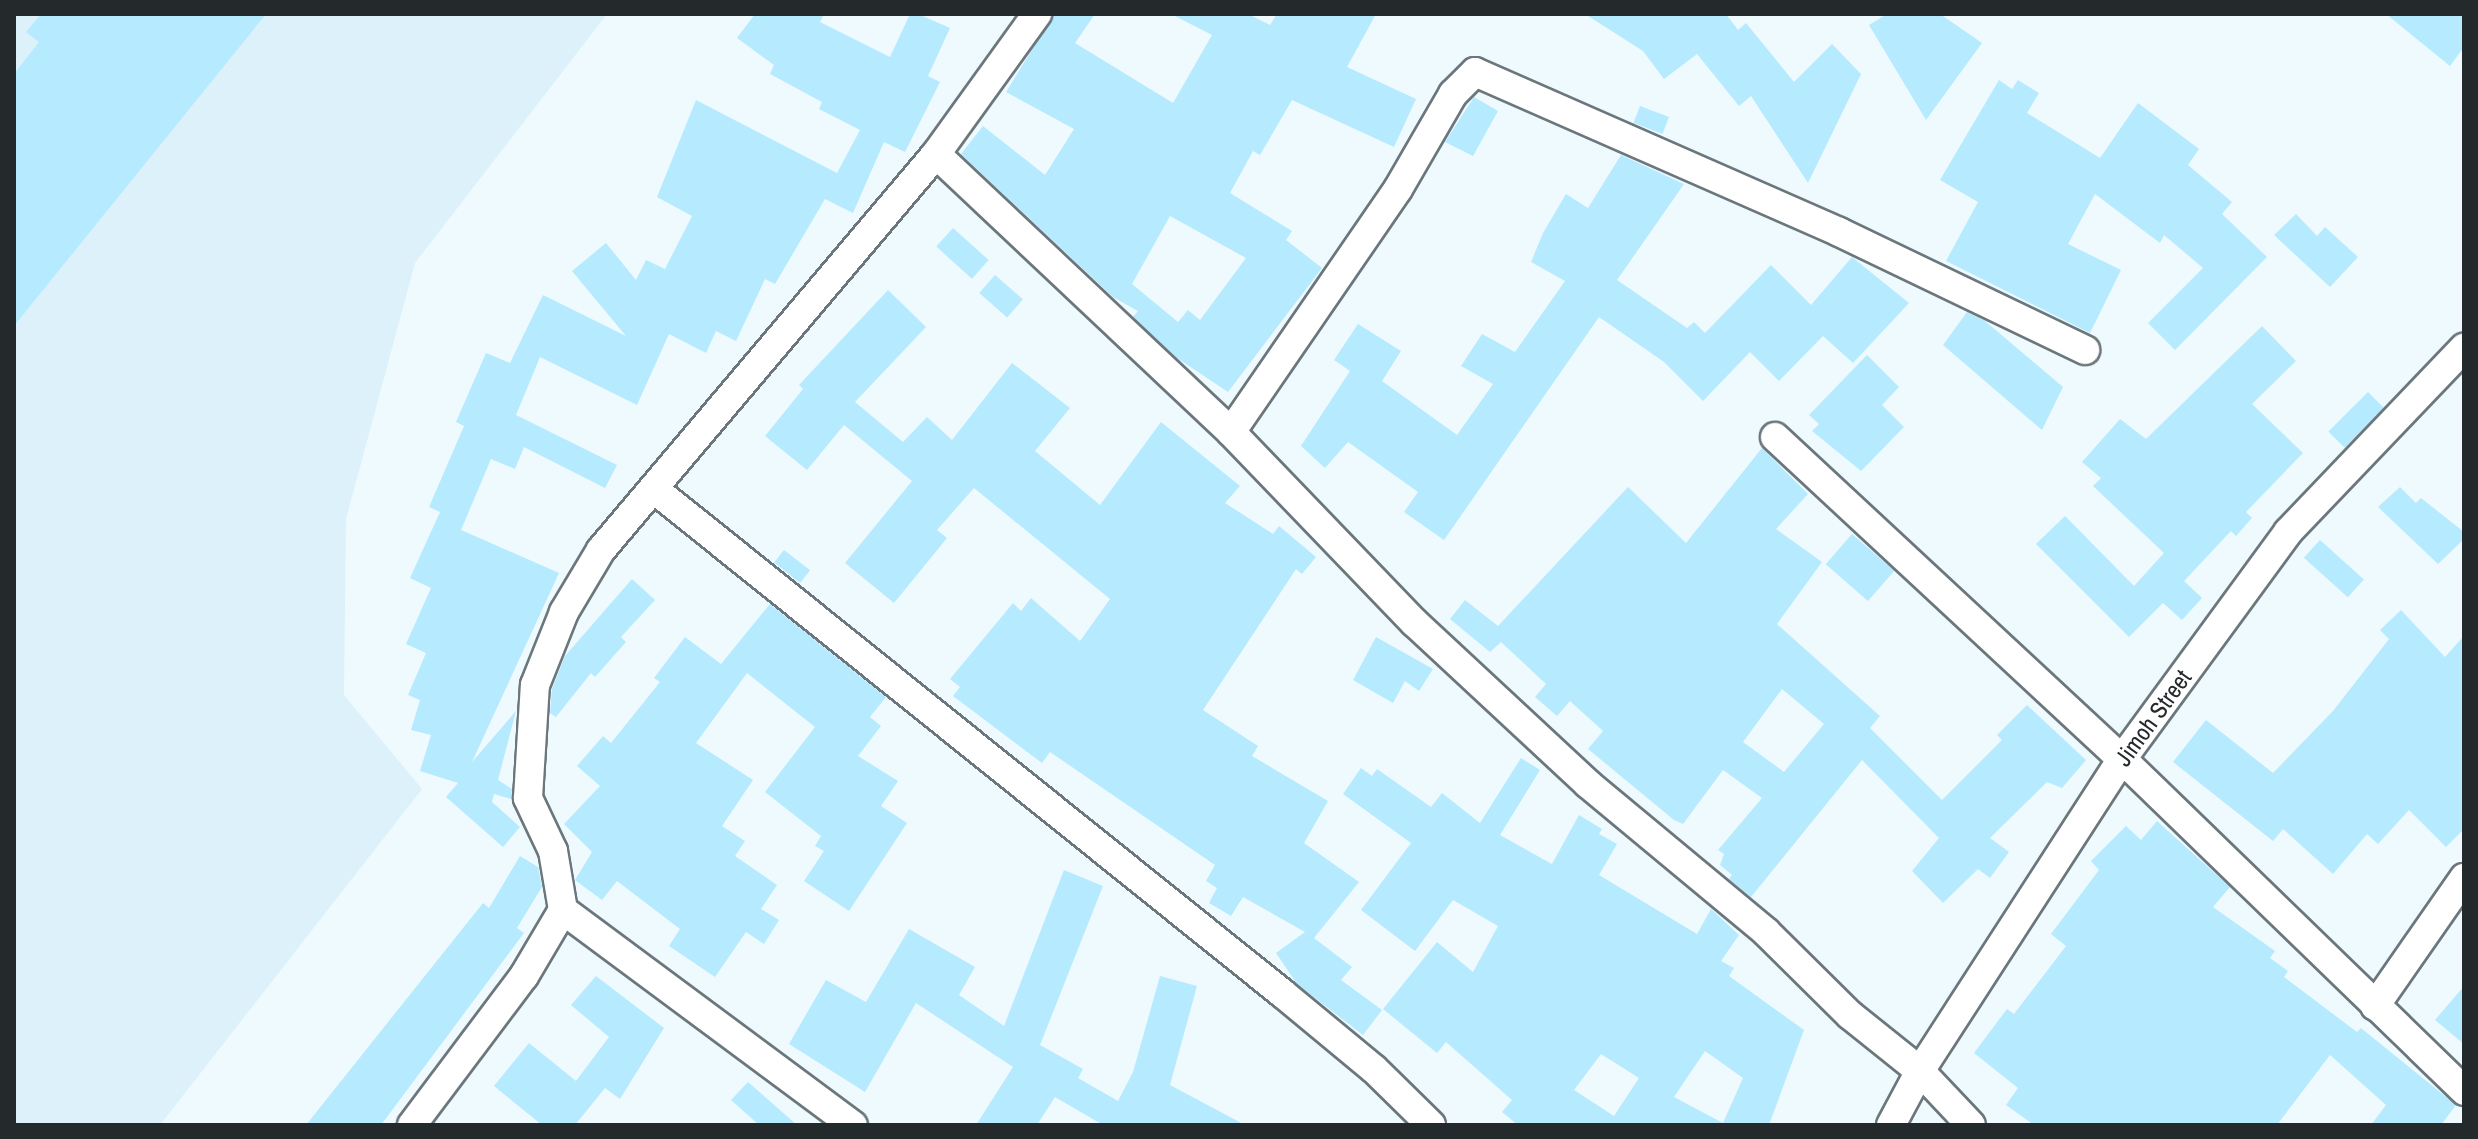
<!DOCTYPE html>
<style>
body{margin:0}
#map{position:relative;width:2478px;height:1139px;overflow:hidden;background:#effafe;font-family:"Archivo Narrow",sans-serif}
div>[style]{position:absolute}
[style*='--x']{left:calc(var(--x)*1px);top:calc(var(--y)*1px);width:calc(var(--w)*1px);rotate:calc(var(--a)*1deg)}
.built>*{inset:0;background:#dcf1fa}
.building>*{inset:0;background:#b6eaff;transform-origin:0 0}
.roads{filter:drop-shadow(2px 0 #6b777c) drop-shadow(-2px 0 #6b777c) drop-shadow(0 2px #6b777c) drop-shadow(0 -2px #6b777c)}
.minor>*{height:28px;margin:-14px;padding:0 14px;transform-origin:14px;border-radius:14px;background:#fff}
span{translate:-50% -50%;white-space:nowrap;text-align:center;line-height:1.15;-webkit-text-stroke:6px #fff;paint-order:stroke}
.street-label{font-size:24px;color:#24292b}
.frame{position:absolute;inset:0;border:16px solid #24292b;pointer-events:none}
</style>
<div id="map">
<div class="built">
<i style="clip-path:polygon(14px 14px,607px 14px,415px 263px,346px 519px,344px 695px,422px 789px,160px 1125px,14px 1125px)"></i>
</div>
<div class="building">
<i style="clip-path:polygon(41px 14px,266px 14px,14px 326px,14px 74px,39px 42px,26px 32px)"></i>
<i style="clip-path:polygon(755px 14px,824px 14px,820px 22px,890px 57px,910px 14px,918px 14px,950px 28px,928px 76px,940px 82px,905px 152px,884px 142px,853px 213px,825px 199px,775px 284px,765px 279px,736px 341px,716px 331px,706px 353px,669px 334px,637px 405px,540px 357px,516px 415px,617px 465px,605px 488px,524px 447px,515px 469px,491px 459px,461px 530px,559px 573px,472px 762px,516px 711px,498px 780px,512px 789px,511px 799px,494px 794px,492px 802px,520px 827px,503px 847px,446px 797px,458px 783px,420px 771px,431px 735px,411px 730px,420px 700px,408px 695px,426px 653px,406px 644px,431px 588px,410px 578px,440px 512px,429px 507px,464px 426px,456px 422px,486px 353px,510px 363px,543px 295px,626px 336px,572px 271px,606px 243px,636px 280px,646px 260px,665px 269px,692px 216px,657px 197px,696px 100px,837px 173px,860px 130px,819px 109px,822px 102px,770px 74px,774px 65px,737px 38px)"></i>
<i style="clip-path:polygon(evenodd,1054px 14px,1095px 14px,1075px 43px,1173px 103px,1212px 35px,1171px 14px,1248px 14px,1270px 25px,1277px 14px,1376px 14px,1347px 67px,1416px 99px,1394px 147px,1292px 100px,1260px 155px,1253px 151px,1230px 193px,1292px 231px,1286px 240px,1322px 268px,1228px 392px,1177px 358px,1133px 317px,1138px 311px,1113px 297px,961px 154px,983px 126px,1045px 175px,1074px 129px,1006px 92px,1054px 14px,1170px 216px,1246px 258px,1200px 320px,1188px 310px,1178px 322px,1132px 284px,1170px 216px)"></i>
<i style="clip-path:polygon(1585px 14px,1726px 14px,1738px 30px,1746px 23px,1794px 82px,1832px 44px,1861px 74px,1808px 183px,1751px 96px,1739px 106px,1697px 54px,1664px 79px,1643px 51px)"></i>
<i style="clip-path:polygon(1887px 14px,1940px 14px,1982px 43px,1926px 120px,1869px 25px)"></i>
<i style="clip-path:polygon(2386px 14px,2464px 14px,2464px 47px,2450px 66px)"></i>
<i style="clip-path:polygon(1999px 80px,2012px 89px,2018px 80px,2039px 93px,2027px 113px,2100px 158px,2138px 103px,2199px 149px,2188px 165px,2232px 202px,2222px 214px,2267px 257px,2175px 350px,2148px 323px,2203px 268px,2164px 235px,2160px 243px,2095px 194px,2068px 244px,2121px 270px,2090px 333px,1946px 261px,1978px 202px,1940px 180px)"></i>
<i style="clip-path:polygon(1474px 97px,1498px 111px,1473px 156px,1445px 142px)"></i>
<i style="left:1640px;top:106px;width:31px;height:18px;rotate:21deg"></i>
<i style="clip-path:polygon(1621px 155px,1684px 184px,1617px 280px,1687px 328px,1694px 322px,1705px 333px,1771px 265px,1811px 305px,1852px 257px,1909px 303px,1853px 363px,1823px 336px,1779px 381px,1750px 352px,1703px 401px,1664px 362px,1599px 317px,1444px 540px,1404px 512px,1418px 492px,1348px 442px,1325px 468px,1301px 446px,1350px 371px,1334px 360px,1358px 324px,1401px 351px,1382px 381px,1457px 435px,1493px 384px,1461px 366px,1482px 334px,1515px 352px,1565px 281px,1531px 262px,1543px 233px,1566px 194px,1588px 208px)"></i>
<i style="clip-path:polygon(2296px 214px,2317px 236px,2325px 227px,2358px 257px,2330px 287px,2274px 235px)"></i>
<i style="left:953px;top:228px;width:48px;height:25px;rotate:42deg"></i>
<i style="left:995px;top:275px;width:37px;height:24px;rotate:41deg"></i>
<i style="clip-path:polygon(888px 290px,926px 327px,855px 402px,903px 442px,927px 417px,952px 440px,1012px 363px,1070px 408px,1035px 451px,1100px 505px,1161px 422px,1240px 486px,1225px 503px,1273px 534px,1279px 526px,1316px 557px,1302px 574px,1296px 569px,1203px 710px,1258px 746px,1252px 756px,1328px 801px,1304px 843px,1359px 882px,1314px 938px,1352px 967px,1341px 980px,1382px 1010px,1363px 1035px,1297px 984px,1276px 953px,1305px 932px,1243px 897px,1231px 916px,1209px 903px,1217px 888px,1206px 881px,1215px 865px,1050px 752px,1042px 763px,953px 696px,960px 687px,950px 679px,1013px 603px,1021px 611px,1031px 598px,1080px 641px,1110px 599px,974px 488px,937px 530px,947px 538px,894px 603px,845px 563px,912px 481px,844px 425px,807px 470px,765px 436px,803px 389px,799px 385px)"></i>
<i style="clip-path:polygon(1967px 312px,1985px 321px,2063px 387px,2042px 430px,1943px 345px)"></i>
<i style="clip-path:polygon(2262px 326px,2296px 361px,2252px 404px,2303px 453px,2246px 512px,2252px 518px,2236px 536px,2231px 531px,2184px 581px,2202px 598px,2182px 620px,2163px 603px,2129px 637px,2036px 544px,2065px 516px,2134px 586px,2164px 553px,2093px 486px,2101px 478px,2082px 462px,2120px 419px,2146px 439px)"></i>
<i style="clip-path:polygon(1867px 355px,1899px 387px,1882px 405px,1904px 427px,1861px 471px,1812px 431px,1819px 424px,1809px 415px)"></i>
<i style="left:2368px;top:392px;width:23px;height:56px;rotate:45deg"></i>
<i style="clip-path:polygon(evenodd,1762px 448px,1808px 494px,1776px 529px,1822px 562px,1777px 624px,1880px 716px,1870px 728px,1942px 800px,2002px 740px,1997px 735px,2027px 705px,2086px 760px,2062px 788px,2047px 782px,1990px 838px,2009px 852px,1990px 878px,1978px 869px,1943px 903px,1912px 871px,1939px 838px,1862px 760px,1751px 897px,1729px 879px,1732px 875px,1720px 865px,1724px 854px,1718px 850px,1762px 798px,1723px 770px,1683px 824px,1674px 820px,1588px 749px,1603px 731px,1570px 701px,1557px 716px,1535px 697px,1546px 684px,1501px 642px,1490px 652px,1450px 619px,1465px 600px,1498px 626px,1628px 487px,1686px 543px,1762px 448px,1782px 689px,1824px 724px,1784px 772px,1743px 742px,1782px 689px)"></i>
<i style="clip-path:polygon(2400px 487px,2416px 503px,2421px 498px,2464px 532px,2464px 539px,2438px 564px,2378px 507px)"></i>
<i style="left:1852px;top:534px;width:56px;height:40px;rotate:41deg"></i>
<i style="left:2320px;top:540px;width:59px;height:24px;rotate:42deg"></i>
<i style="left:784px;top:550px;width:33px;height:16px;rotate:38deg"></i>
<i style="clip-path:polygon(632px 579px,655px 600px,621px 637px,626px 642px,595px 677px,591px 673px,556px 717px,550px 713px,552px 689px,565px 656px)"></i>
<i style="clip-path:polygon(770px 604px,886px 697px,870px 717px,881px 726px,858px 756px,898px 781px,881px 806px,907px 823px,849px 911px,804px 881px,824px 851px,815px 846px,821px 836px,765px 792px,815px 727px,747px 673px,696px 743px,753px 780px,722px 826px,745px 841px,735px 856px,777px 885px,761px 909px,779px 920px,764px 944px,746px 932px,715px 977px,669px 946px,680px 929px,617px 881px,602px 900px,575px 880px,592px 852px,564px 824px,600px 786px,577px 766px,603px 736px,611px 743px,660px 682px,654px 678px,685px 637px,721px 664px)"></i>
<i style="clip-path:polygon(2401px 610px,2445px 657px,2464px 636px,2464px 829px,2446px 847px,2409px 810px,2378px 844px,2367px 834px,2333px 874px,2283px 829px,2273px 841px,2173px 762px,2206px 720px,2273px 773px,2333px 711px,2389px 639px,2380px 630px)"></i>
<i style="clip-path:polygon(1376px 637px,1433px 669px,1419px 691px,1405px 681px,1393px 703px,1353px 680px)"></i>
<i style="clip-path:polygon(evenodd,1521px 758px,1540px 770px,1500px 835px,1552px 864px,1579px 815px,1602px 829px,1599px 834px,1617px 844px,1599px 875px,1697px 934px,1711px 909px,1739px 935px,1721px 961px,1734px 968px,1729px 976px,1804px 1030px,1769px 1125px,1518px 1125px,1502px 1112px,1512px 1100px,1446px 1042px,1437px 1053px,1383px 1009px,1437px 942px,1473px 972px,1498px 926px,1453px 900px,1415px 951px,1361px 910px,1411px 843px,1343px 794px,1361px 768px,1372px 776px,1377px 769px,1431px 807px,1442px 793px,1480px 823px,1521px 758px,1705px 1051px,1743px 1078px,1723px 1123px,1674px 1097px,1705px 1051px,1521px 758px,1601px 1054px,1639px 1078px,1614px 1116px,1574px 1090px,1601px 1054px)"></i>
<i style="clip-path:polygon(2157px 821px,2230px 887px,2213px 907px,2275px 951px,2270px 958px,2288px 971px,2284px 977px,2357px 1032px,2361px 1028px,2456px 1105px,2441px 1125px,2371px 1125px,2386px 1105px,2330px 1055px,2277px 1125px,2034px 1125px,2006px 1105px,2018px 1088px,1974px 1053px,2007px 1009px,2014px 1014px,2066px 946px,2051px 934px,2099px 870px,2091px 861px,2126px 826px,2141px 840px)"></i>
<i style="clip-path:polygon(520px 856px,538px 867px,542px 887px,517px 928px,524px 933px,381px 1125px,306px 1125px,483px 903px,489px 908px)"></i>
<i style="clip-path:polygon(1064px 870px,1103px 886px,1040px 1045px,1083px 1069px,1078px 1078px,1118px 1101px,1133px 1072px,1160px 976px,1197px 986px,1170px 1085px,1245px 1125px,1103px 1125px,1055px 1097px,1037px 1125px,976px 1125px,1013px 1067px,916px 1003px,865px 1092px,789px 1044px,826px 980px,866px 1002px,909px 929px,975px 967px,959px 995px,1004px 1026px)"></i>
<i style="clip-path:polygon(596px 976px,664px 1028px,620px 1099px,605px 1088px,575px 1125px,542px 1125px,494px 1086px,529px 1043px,576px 1081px,609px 1037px,571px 1005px)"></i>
<i style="clip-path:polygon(2464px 986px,2464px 1044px,2435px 1020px)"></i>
<i style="clip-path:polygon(748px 1082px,797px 1125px,759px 1125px,731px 1100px)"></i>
</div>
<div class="roads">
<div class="minor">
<i style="--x:936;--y:154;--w:405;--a:43.3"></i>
<i style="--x:1231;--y:432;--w:265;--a:46.1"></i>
<i style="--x:1415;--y:623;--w:236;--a:42.9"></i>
<i style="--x:1588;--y:784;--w:231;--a:39.7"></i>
<i style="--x:1766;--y:932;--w:118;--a:44.7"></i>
<i style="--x:1850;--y:1015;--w:90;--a:38.7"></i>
<i style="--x:1920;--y:1071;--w:74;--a:46.6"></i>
<i style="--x:1231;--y:432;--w:295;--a:-55.5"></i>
<i style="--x:1398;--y:189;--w:110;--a:-59.9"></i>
<i style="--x:1453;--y:94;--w:31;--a:-45"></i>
<i style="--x:1475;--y:72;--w:398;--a:23.7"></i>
<i style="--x:1839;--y:232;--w:273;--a:25.6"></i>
<i style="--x:1775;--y:437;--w:473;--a:42.9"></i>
<i style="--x:2122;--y:759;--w:477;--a:44.1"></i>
<i style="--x:654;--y:489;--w:805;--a:38.75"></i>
<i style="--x:1282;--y:993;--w:119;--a:39.6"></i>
<i style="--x:1374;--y:1069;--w:80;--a:44.5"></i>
<i style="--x:563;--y:910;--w:361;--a:36.6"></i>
<i style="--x:2375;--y:1006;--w:156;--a:-55.2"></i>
<i style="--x:412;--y:1125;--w:186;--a:-53.1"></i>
<i style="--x:524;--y:976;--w:77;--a:-59.4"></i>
<i style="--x:563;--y:910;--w:60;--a:-99.6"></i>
<i style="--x:553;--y:851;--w:59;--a:-115.3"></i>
<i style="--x:528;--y:798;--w:113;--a:-86.5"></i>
<i style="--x:535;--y:685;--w:79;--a:-68.3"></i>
<i style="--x:564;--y:612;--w:72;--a:-59.2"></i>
<i style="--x:601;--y:550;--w:519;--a:-49.77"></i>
<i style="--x:936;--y:154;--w:173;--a:-54.2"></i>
<i style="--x:1891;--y:1125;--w:61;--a:-61.8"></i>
<i style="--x:1920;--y:1071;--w:372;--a:-57.1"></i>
<i style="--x:2122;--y:759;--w:281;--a:-53.8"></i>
<i style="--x:2288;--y:532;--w:255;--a:-46.3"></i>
</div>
</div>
<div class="street-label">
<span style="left:2153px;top:718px;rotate:-54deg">Jimoh Street</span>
</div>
<div class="frame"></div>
</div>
